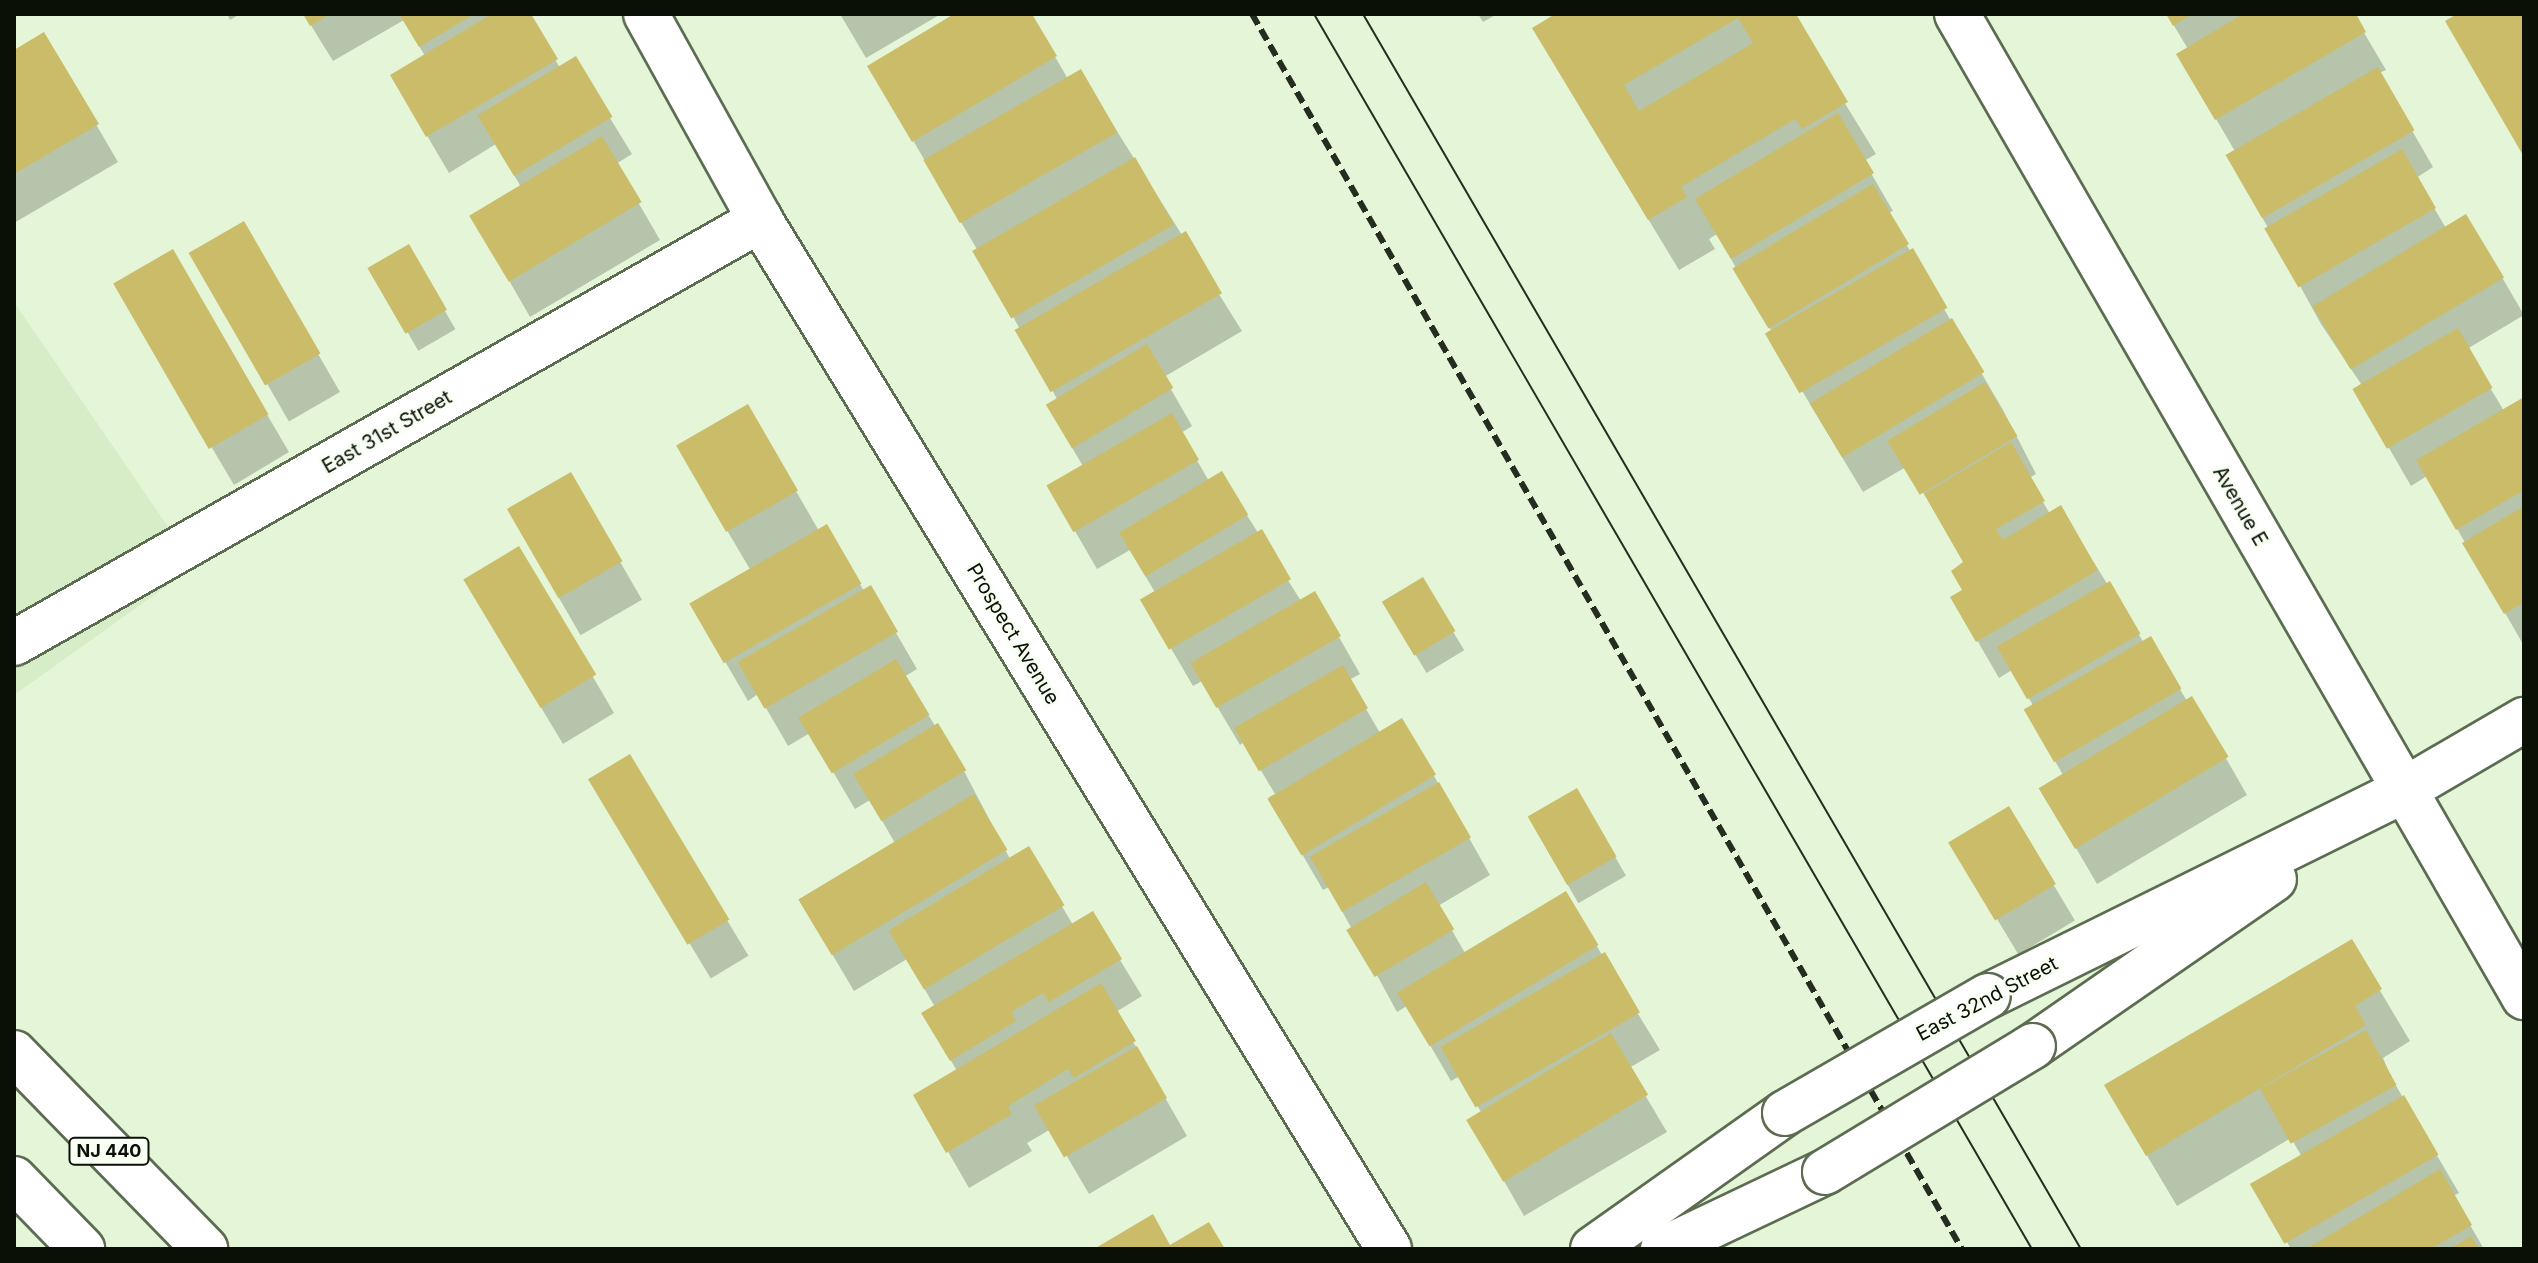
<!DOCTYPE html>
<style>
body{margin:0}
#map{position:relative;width:2538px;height:1263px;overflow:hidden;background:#e4f6d7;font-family:Inter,sans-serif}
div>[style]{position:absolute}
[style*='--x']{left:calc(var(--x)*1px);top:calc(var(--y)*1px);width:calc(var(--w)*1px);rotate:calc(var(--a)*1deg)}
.built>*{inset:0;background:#d7edc7}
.shadow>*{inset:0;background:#0003;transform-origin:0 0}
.building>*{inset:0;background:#cbbc6a;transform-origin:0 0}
.roads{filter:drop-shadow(2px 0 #5c6c51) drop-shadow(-2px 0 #5c6c51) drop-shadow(0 2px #5c6c51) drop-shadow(0 -2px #5c6c51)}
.minor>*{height:44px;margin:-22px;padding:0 22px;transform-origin:22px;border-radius:22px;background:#fff}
.major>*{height:44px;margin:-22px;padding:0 22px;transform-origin:22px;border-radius:22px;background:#fff}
.highway>*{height:44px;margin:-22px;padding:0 22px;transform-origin:22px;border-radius:22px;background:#fff}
.tram>*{height:2px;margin:-1px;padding:0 1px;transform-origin:1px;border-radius:1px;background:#252c20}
.rail>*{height:6px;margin-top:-3px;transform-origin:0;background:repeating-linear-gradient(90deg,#252c20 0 12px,transparent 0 18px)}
.bridges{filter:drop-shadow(2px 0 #5c6c51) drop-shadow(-2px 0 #5c6c51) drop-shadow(0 2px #5c6c51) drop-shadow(0 -2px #5c6c51)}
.minor-bridge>*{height:44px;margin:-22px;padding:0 22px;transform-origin:22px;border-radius:22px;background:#fff}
span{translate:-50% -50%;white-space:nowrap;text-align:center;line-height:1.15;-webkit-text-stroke:6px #f8fff3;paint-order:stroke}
.shield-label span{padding:2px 6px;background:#f8fff3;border:2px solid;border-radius:6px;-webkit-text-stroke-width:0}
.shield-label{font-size:18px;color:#0a1006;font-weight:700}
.street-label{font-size:20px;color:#0a1006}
.frame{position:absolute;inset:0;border:16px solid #0a1006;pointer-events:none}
</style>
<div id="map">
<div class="built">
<i style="clip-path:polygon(14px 302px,195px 566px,14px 695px)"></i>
</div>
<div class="shadow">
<i style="clip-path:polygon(227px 14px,240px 14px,230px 20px)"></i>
<i style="clip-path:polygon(304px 14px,529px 14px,560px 68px,610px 118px,632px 154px,616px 164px,660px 240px,530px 317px,472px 216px,521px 187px,496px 144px,449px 173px,392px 76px,425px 56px,404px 20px,333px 61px)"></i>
<i style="clip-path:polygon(840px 14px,941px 14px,866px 58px)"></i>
<i style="clip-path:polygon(958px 14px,1030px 14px,1068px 79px,1080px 72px,1242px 331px,1164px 377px,1192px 426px,1181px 433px,1209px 481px,1221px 474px,1301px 601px,1314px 593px,1360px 674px,1349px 680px,1380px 733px,1434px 776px,1490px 875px,1438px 906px,1465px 953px,1565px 894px,1660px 1050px,1629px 1068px,1667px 1132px,1524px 1216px,1469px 1120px,1481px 1112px,1460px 1076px,1451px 1081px,1407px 1006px,1397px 1012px,1329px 887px,1323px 890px,1269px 797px,1275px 794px,1244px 742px,1240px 745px,1202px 681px,1193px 686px,1144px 602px,1156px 594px,1130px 550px,1097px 569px,1050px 488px,1084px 468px,1047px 405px,1057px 399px,978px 251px,891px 103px)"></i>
<i style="clip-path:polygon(1478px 14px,1497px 14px,1483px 22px)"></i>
<i style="clip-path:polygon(1559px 14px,1790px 14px,1876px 154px,1864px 161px,1893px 211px,1888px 213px,2003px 410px,2036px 474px,2029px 478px,2050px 514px,2060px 508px,2144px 643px,2150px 639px,2187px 701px,2192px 699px,2247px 795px,2097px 884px,2041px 788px,2063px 775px,2027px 712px,2034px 707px,2012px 670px,1999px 678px,1952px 597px,1964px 591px,1966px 563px,1946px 527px,1906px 467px,1863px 492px,1769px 336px,1773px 334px,1717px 234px,1709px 239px,1715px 249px,1679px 270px,1564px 80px)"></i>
<i style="clip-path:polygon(2167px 14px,2353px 14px,2386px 70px,2379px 73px,2433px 167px,2416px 178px,2446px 228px,2503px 279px,2524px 315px,2467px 349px,2504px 411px,2524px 399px,2524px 646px,2427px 476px,2411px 486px,2356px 391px,2363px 387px,2321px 324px,2229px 157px,2236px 153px,2178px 54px,2188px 49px)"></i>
<i style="clip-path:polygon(44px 35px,118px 162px,14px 223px,14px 52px)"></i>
<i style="left:243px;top:224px;width:194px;height:59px;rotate:60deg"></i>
<i style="left:408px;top:247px;width:95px;height:43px;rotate:60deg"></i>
<i style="clip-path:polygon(172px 252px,289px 452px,234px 485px,137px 321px)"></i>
<i style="clip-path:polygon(747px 406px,819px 531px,826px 526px,864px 591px,870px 588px,917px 669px,904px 677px,964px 771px,1010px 859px,1028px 849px,1073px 925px,1120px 960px,1142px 996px,1116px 1012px,1187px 1136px,1089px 1194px,1051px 1129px,1027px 1143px,1032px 1151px,969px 1188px,916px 1096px,957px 1071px,924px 1014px,935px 1007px,907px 959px,854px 991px,800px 900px,895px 843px,870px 800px,855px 809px,810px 733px,788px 746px,758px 694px,748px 701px,693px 606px,751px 571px,678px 447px)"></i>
<i style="left:570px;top:475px;width:144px;height:71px;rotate:60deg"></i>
<i style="clip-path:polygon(518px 548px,614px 713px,563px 744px,486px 616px)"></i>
<i style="left:1422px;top:580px;width:82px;height:44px;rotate:59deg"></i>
<i style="left:629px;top:757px;width:232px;height:44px;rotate:59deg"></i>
<i style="left:1577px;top:791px;width:98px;height:55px;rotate:60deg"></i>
<i style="left:2008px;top:809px;width:130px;height:66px;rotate:59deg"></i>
<i style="clip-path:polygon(2351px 942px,2410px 1041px,2383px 1058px,2392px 1079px,2459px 1193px,2453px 1196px,2484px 1249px,2291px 1249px,2254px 1185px,2302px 1157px,2291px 1138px,2177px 1206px,2136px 1137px)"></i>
</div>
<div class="building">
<i style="clip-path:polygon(303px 14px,330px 14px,310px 26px)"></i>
<i style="clip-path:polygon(399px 14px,474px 14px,419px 47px)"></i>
<i style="clip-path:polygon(492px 14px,531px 14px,558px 59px,426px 137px,390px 75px)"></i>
<i style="clip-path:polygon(954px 14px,1032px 14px,1057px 56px,912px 142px,867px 66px)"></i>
<i style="clip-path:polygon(evenodd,1555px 14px,1796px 14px,1848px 102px,1802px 129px,1795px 119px,1681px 187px,1687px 197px,1648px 220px,1532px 28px,1555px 14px,1738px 18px,1753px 43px,1639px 111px,1624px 85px,1738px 18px)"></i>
<i style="clip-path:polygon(2166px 14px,2192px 14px,2173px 26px)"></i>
<i style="clip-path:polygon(2243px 14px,2356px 14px,2366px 32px,2215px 120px,2176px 54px)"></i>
<i style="clip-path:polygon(2457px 14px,2524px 14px,2524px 157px,2445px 21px)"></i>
<i style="clip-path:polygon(44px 32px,99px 124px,14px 174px,14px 50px)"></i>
<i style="left:576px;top:56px;width:71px;height:115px;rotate:59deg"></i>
<i style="left:2378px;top:67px;width:73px;height:176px;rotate:60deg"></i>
<i style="left:1081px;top:69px;width:73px;height:182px;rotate:60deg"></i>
<i style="left:1838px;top:113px;width:70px;height:167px;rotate:59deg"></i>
<i style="left:602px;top:136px;width:77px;height:155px;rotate:59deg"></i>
<i style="left:2402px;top:149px;width:68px;height:159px;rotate:60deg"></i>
<i style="left:1135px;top:157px;width:78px;height:188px;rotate:60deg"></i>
<i style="left:1873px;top:184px;width:70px;height:164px;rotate:59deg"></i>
<i style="left:2466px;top:214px;width:74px;height:179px;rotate:59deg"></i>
<i style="left:244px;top:221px;width:153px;height:64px;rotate:60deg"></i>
<i style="left:1186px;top:231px;width:72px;height:198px;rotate:60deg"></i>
<i style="left:409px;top:244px;width:76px;height:48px;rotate:60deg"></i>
<i style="left:1913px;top:248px;width:69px;height:171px;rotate:60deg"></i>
<i style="left:173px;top:249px;width:191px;height:69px;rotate:60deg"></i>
<i style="left:1952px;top:318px;width:63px;height:166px;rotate:59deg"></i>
<i style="left:2458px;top:328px;width:69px;height:122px;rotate:60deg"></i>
<i style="left:1147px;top:344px;width:51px;height:118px;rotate:59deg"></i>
<i style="left:1985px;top:382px;width:63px;height:114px;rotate:59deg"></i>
<i style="clip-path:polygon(2524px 397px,2524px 490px,2456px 530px,2416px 460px)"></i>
<i style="left:748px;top:404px;width:100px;height:83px;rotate:60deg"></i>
<i style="left:1172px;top:413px;width:54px;height:145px;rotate:60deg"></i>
<i style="clip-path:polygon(2011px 442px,2045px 501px,1996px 529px,2003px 540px,2061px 505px,2098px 570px,1976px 642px,1950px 597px,1962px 590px,1951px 571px,1963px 562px,1924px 494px)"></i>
<i style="left:1222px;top:471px;width:51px;height:120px;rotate:59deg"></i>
<i style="left:571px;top:472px;width:103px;height:74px;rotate:60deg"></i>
<i style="clip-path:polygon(2524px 506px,2524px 602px,2504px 614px,2462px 543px)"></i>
<i style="left:827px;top:524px;width:69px;height:159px;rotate:60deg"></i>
<i style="left:1262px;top:529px;width:58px;height:141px;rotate:60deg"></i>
<i style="left:519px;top:546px;width:150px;height:65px;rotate:59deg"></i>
<i style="left:1423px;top:577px;width:63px;height:48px;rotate:59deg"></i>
<i style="left:2110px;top:581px;width:61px;height:131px;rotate:60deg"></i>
<i style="left:871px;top:585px;width:54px;height:154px;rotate:60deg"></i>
<i style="left:1315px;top:591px;width:52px;height:144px;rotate:60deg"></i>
<i style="left:2151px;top:636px;width:61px;height:147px;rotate:60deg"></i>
<i style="left:896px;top:659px;width:65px;height:114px;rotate:59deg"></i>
<i style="left:1343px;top:665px;width:50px;height:126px;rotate:60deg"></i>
<i style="left:2192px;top:696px;width:71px;height:179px;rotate:59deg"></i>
<i style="left:1402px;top:718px;width:66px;height:157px;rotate:59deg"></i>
<i style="left:938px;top:723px;width:55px;height:99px;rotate:59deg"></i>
<i style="left:630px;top:754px;width:193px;height:49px;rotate:59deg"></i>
<i style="left:1439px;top:782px;width:64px;height:149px;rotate:60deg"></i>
<i style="left:1577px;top:788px;width:79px;height:57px;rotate:60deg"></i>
<i style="left:974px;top:794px;width:65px;height:205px;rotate:59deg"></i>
<i style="left:2009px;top:806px;width:91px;height:71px;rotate:59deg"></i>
<i style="left:1029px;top:846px;width:69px;height:164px;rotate:59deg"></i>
<i style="left:1426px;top:882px;width:55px;height:93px;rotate:59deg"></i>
<i style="left:1566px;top:891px;width:63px;height:197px;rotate:59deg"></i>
<i style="clip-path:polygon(1093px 911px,1122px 959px,1049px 1002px,1043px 993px,1011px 1012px,1016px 1021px,950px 1061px,921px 1013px)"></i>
<i style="clip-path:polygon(2352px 939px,2382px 989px,2355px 1006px,2366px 1025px,2146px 1156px,2104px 1085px)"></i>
<i style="left:1605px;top:952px;width:70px;height:190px;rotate:60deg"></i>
<i style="clip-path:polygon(1101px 983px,1136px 1041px,1074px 1078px,1068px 1069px,1008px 1106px,1012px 1114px,946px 1153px,913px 1095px)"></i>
<i style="left:2366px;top:1030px;width:63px;height:121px;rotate:61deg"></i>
<i style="left:1611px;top:1033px;width:72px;height:169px;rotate:59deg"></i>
<i style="left:1137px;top:1046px;width:60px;height:119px;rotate:60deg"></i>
<i style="left:2404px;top:1095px;width:69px;height:178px;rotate:60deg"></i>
<i style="clip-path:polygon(2440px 1169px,2472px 1225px,2431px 1249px,2306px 1249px)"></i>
<i style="clip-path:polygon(1153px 1214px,1170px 1245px,1209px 1222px,1225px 1249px,1094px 1249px)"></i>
<i style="clip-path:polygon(2471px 1236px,2479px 1249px,2449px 1249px)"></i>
</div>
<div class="roads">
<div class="minor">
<i style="--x:646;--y:14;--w:235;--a:61"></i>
<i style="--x:760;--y:220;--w:1206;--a:58.56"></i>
<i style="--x:14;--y:643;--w:858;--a:-29.55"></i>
<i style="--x:1988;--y:996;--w:464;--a:-26.3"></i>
<i style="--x:2404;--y:790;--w:139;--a:-30.3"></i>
<i style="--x:2033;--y:1046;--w:293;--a:-34.7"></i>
<i style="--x:1593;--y:1249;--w:235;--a:-35.3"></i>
<i style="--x:1663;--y:1249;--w:179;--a:-25.4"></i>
</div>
<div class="major">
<i style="--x:1957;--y:14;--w:1135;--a:60.02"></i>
</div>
<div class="highway">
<i style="--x:14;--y:1053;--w:274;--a:45.7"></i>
<i style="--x:14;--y:1179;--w:98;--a:45.8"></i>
</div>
</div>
<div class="tram">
<i style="--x:1314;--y:14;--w:1429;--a:59.83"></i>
<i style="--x:1363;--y:14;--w:1429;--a:59.83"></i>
</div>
<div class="rail">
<i style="--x:1252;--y:14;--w:1425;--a:60.11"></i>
</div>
<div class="bridges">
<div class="minor-bridge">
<i style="--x:1785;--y:1113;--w:234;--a:-30"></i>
<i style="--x:1825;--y:1172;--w:243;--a:-31.2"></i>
</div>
</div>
<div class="shield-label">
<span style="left:109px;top:1151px">NJ 440</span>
</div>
<div class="street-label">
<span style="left:387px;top:432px;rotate:-30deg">East 31st Street</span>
<span style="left:2240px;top:506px;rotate:60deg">Avenue E</span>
<span style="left:1013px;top:634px;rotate:59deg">Prospect Avenue</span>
<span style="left:1987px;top:999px;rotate:-28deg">East 32nd Street</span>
</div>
<div class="frame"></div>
</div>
